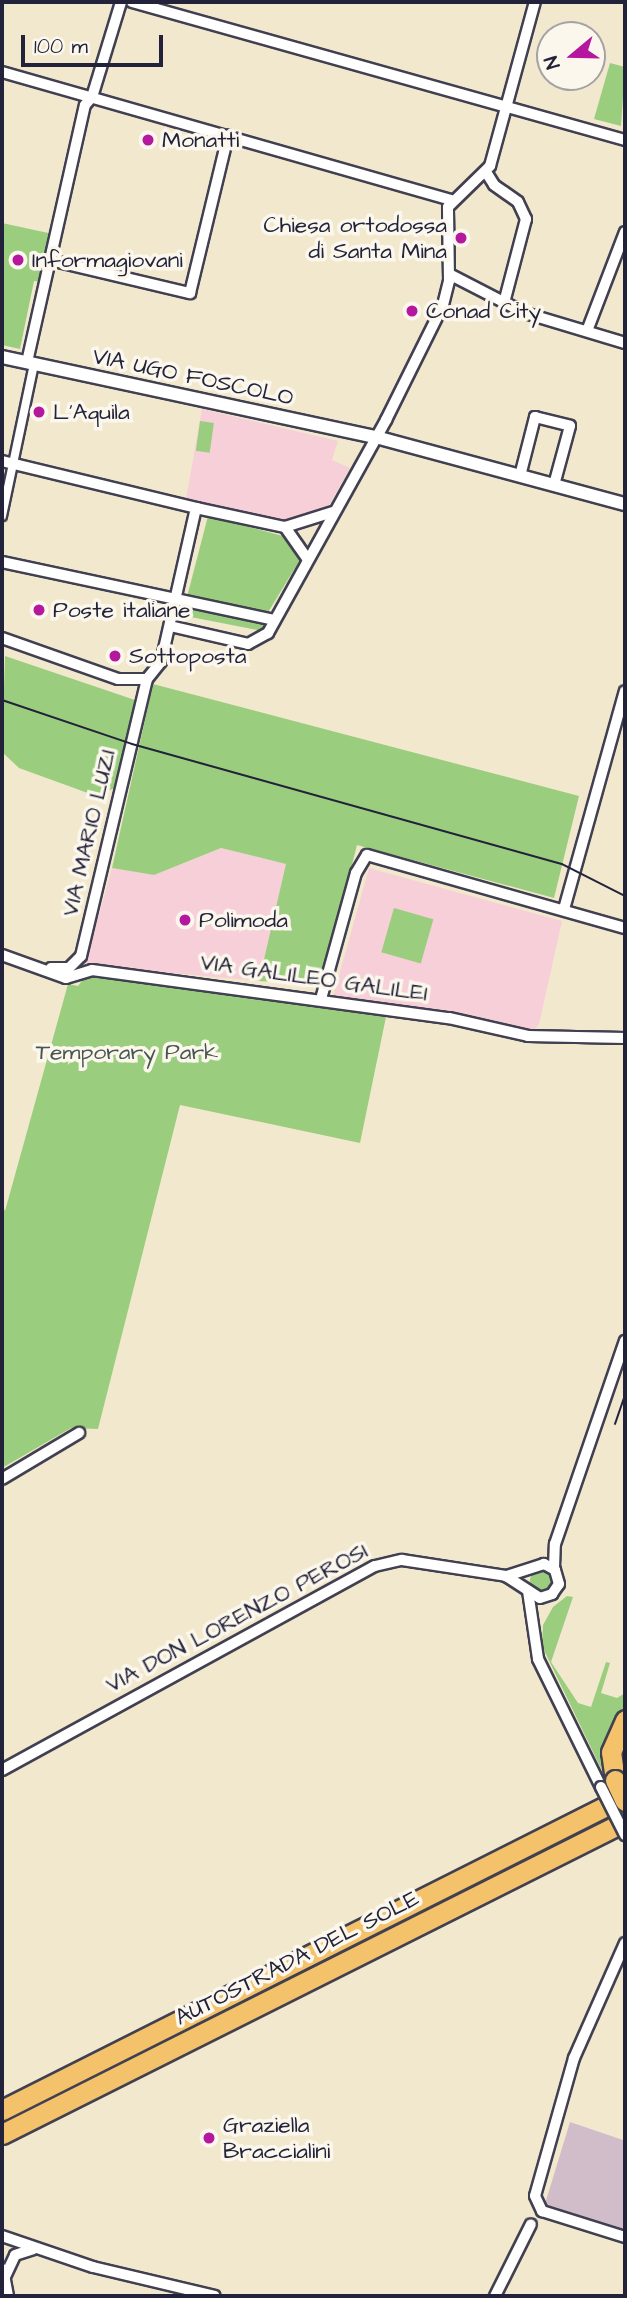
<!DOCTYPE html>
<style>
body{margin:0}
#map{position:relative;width:627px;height:2298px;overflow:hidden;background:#f2e8ce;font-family:"Architects Daughter",sans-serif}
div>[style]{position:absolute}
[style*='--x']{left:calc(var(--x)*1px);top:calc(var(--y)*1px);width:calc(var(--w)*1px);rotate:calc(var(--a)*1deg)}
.built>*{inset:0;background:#f6cfd8}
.industrial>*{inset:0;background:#d1bdca}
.green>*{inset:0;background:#9ace7e;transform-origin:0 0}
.round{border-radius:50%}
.roads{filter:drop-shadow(2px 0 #414051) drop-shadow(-2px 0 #414051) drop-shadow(0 2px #414051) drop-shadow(0 -2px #414051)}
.pedestrian>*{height:8px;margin:-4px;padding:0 4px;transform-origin:4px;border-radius:4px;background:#fff}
.minor>*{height:10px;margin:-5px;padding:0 5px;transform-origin:5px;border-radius:5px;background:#fff}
.tertiary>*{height:12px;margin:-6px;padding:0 6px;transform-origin:6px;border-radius:6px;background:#fff}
.motorway>*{height:19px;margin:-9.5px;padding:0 9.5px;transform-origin:9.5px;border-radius:9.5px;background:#f4c26a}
.tram>*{height:2px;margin:-1px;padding:0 1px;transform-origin:1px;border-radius:1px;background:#22223b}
.bridges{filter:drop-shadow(2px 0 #414051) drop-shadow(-2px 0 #414051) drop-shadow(0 2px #414051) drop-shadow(0 -2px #414051)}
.minor-bridge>*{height:10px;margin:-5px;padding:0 5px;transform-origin:5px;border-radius:5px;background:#fff}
.motorway-bridge>*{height:19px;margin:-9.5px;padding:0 9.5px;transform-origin:9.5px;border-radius:9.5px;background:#f4c26a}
.dots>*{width:19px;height:19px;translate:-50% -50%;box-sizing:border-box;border:4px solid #fbf7ec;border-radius:50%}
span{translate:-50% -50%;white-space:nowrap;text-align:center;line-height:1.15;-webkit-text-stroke:7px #fbf7ec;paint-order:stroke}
.poi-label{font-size:23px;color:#22223b}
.left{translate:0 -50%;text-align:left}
.right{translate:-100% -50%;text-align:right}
.street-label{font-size:23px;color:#22223b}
.park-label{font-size:23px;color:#46564f}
.frame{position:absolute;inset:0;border:4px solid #22223b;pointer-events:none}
.north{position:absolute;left:536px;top:21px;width:70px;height:70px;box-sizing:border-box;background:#fbf7ec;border:2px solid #a4a2a5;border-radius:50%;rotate:251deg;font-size:19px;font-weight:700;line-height:28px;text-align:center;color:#22223b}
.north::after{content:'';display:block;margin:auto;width:24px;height:32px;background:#b5179e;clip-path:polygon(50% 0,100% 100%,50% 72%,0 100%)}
.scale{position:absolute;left:21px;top:35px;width:142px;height:32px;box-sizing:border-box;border:4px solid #22223b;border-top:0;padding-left:9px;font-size:21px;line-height:24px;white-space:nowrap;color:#22223b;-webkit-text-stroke:5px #fbf7ec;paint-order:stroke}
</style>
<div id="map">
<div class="built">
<i style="clip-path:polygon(202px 409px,338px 441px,332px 460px,350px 468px,328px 507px,304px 519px,287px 521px,186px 499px)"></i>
<i style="clip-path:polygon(221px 848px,287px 864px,259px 981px,85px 965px,112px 868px,154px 875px)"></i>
<i style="clip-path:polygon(369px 868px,562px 921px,539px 1024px,531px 1034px,333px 997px)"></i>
</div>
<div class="industrial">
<i style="clip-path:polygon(570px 2122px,623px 2140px,625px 2136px,625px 2232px,544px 2207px)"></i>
</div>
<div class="green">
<i style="clip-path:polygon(610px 63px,625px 67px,621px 126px,594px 119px)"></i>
<i style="clip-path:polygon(2px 223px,53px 234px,43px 282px,34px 281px,20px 349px,2px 345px)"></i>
<i style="left:200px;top:421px;width:14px;height:30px;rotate:8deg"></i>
<i style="clip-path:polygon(208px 516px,283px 536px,293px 544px,301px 558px,267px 614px,187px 597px)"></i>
<i style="left:181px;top:606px;width:86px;height:9px;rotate:11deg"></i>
<i style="clip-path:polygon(5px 656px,135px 700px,117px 787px,96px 796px,19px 768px,2px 752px)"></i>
<i style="clip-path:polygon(153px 684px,579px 796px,554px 898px,357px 845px,321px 985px,259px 981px,286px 864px,221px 848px,154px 875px,112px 868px)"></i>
<i style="left:394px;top:908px;width:41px;height:46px;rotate:16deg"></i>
<i style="clip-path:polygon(88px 973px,387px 1012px,360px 1143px,180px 1105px,98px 1429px,71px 1428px,2px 1468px,2px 1203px,5px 1211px,68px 984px,78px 986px)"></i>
<i class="round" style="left:530px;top:1570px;width:22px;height:22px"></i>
<i style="clip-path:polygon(567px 1596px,573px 1597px,551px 1662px,578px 1703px,591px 1707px,606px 1662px,610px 1663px,601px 1693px,617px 1698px,625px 1693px,625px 1711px,605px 1742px,608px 1783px,542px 1646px,543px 1625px,553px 1607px)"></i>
</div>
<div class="roads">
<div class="pedestrian">
<i style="--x:2;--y:516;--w:155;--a:-78.1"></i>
</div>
<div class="minor">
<i style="--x:132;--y:2;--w:512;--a:15.64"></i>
<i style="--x:2;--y:72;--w:467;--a:15.9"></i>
<i style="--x:486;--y:172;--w:15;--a:58"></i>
<i style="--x:494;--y:185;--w:29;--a:35"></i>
<i style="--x:518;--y:202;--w:19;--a:65"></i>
<i style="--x:526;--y:219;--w:83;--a:104.7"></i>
<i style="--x:50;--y:260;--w:144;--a:13.3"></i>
<i style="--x:190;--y:293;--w:162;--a:-76.4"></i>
<i style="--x:449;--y:274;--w:85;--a:27.2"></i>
<i style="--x:525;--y:313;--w:104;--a:16.7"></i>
<i style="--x:587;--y:331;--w:106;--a:-69"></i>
<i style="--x:27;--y:362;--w:263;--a:-77.3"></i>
<i style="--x:85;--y:105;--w:11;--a:-49"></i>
<i style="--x:92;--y:97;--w:99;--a:-73"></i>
<i style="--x:2;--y:461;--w:200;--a:13.6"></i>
<i style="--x:520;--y:476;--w:61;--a:-75.7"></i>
<i style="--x:535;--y:417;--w:36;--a:14"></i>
<i style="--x:570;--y:426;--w:61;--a:105.2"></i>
<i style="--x:285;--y:527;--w:38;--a:55"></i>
<i style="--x:2;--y:562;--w:278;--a:12"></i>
<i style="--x:170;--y:626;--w:80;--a:13"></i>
<i style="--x:248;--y:644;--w:23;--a:-29"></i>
<i style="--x:268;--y:633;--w:244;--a:-61"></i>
<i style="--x:386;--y:420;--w:128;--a:-63.6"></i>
<i style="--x:443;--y:305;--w:25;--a:-76"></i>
<i style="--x:449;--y:281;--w:74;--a:-90.8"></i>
<i style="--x:448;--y:207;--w:59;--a:-44.3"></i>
<i style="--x:490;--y:166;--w:170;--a:-74.7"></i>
<i style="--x:2;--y:638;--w:123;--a:19.5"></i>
<i style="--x:118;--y:679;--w:29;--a:0"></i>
<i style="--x:147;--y:679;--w:22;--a:-51"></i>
<i style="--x:161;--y:662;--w:158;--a:-77.2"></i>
<i style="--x:196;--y:508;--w:91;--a:12.1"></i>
<i style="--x:285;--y:527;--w:50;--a:-17.4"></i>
<i style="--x:564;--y:909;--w:226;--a:-74.4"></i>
<i style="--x:2;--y:955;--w:68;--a:19.8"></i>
<i style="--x:66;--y:978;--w:27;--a:-17"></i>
<i style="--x:92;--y:970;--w:360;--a:7.7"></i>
<i style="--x:449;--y:1018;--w:81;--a:12.8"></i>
<i style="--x:528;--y:1036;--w:97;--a:1.2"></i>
<i style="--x:51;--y:968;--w:18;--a:0"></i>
<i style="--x:69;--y:968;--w:17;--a:-45"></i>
<i style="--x:81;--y:956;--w:285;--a:-76.6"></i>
<i style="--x:321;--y:999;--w:131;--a:-74.5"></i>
<i style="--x:356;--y:873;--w:21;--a:-59"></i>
<i style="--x:367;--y:855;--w:268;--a:15.8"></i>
<i style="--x:2;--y:1479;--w:90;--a:-30.9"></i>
<i style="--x:554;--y:1568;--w:24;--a:-88"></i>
<i style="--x:555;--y:1544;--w:215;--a:-71"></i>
<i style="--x:528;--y:1591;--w:69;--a:81.6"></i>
<i style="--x:538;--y:1659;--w:143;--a:63.8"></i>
<i style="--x:2;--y:1770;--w:425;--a:-28.7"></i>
<i style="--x:375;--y:1566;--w:28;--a:-13"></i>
<i style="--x:402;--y:1560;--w:105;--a:8.7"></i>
<i style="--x:506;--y:1576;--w:40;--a:32.9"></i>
<i style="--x:540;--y:1598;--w:13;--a:-18"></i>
<i style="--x:552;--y:1594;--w:12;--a:-55"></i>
<i style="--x:559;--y:1584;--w:15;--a:-106"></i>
<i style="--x:555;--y:1570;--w:13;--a:-151"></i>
<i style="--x:544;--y:1564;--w:40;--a:162"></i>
<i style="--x:625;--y:1943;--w:126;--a:113.9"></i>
<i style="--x:574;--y:2058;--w:143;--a:105.8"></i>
<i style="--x:535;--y:2196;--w:17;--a:65"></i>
<i style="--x:542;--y:2211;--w:87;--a:17.4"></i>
<i style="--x:2;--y:2236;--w:96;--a:18.8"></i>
<i style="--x:93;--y:2267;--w:125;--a:13.4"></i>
<i style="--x:4;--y:2279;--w:26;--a:-65"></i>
<i style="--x:15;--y:2255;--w:19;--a:-18"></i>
<i style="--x:495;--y:2296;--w:80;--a:-63.4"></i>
</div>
<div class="tertiary">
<i style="--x:2;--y:357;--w:382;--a:12.1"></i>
<i style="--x:376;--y:437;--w:258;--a:15.1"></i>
<i style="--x:2;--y:2270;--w:26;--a:79"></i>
</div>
<div class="motorway">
<i style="--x:615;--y:1780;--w:28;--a:-98"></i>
<i style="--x:611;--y:1752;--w:35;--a:-66"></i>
<i style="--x:2;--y:2110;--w:674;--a:-26.72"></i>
<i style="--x:2;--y:2134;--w:685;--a:-26.64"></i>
</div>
</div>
<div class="tram">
<i style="--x:2;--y:700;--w:137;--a:18.7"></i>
<i style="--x:132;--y:744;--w:446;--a:15.6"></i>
<i style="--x:562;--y:864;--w:71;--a:26.9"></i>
<i style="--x:615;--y:1424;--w:31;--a:-71"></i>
</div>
<div class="bridges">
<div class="minor-bridge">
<i style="--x:601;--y:1787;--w:54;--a:63.4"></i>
</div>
<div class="motorway-bridge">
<i style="--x:615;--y:1780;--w:23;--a:65"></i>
</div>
</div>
<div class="dots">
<i style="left:148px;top:140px;background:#b5179e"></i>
<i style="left:461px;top:238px;background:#b5179e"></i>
<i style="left:18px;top:260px;background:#b5179e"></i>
<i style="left:412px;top:311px;background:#b5179e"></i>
<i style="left:39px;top:412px;background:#b5179e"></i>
<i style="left:39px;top:610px;background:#b5179e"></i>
<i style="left:115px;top:656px;background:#b5179e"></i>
<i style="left:185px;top:920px;background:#b5179e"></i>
<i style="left:209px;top:2138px;background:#b5179e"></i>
</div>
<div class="poi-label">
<span class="left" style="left:162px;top:140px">Monatti</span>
<span class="right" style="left:447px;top:238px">Chiesa ortodossa<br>di Santa Mina</span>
<span class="left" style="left:32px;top:260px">Informagiovani</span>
<span class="left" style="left:426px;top:311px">Conad City</span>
<span class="left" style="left:53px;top:412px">L'Aquila</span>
<span class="left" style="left:53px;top:610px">Poste italiane</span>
<span class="left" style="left:129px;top:656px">Sottoposta</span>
<span class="left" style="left:199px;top:920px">Polimoda</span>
<span class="left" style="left:223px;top:2138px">Graziella<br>Braccialini</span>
</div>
<div class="street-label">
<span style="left:193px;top:377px;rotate:12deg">VIA UGO FOSCOLO</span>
<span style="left:89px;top:833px;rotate:-77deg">VIA MARIO LUZI</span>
<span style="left:314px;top:978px;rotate:8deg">VIA GALILEO GALILEI</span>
<span style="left:237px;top:1618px;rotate:-28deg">VIA DON LORENZO PEROSI</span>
<span style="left:297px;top:1958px;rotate:-27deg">AUTOSTRADA DEL SOLE</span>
</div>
<div class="park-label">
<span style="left:127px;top:1052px">Temporary Park</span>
</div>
<div class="frame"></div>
<div class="north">N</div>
<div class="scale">100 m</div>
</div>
